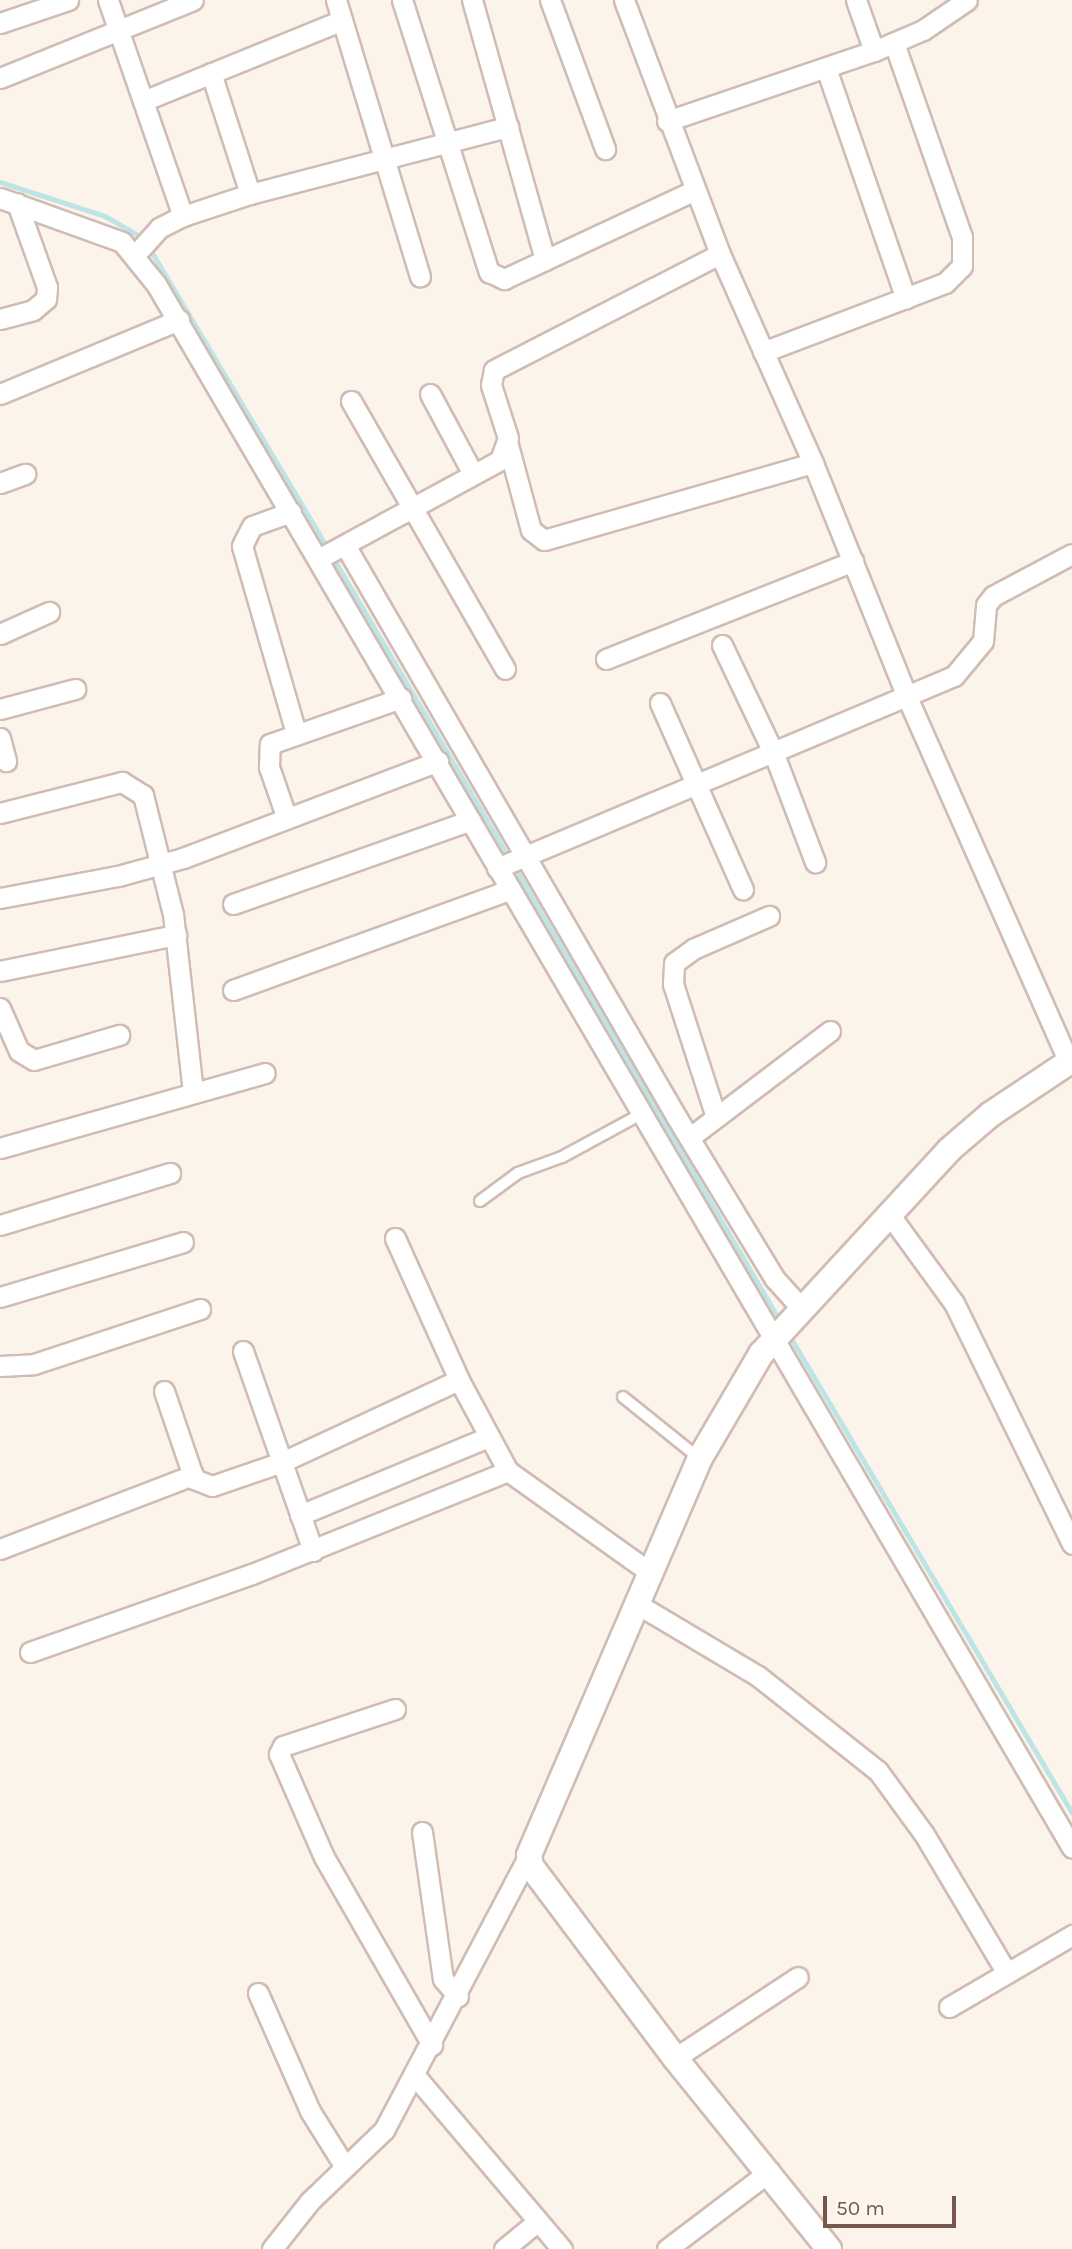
<!DOCTYPE html>
<style>
body{margin:0}
#map{position:relative;width:1072px;height:2249px;overflow:hidden;background:#fcf3ea;font-family:Karla,sans-serif}
div>[style]{position:absolute}
[style*='--x']{left:calc(var(--x)*1px);top:calc(var(--y)*1px);width:calc(var(--w)*1px);rotate:calc(var(--a)*1deg)}
.stream>*{height:5px;margin:-2.5px;padding:0 2.5px;transform-origin:2.5px;border-radius:2.5px;background:#bee5e6}
.roads{filter:drop-shadow(2px 0 #d0bcb2) drop-shadow(-2px 0 #d0bcb2) drop-shadow(0 2px #d0bcb2) drop-shadow(0 -2px #d0bcb2)}
.service>*{height:10px;margin:-5px;padding:0 5px;transform-origin:5px;border-radius:5px;background:#fff}
.minor>*{height:19px;margin:-9.5px;padding:0 9.5px;transform-origin:9.5px;border-radius:9.5px;background:#fff}
.tertiary>*{height:24px;margin:-12px;padding:0 12px;transform-origin:12px;border-radius:12px;background:#fff}
span{translate:-50% -50%;white-space:nowrap;text-align:center;line-height:1.15;-webkit-text-stroke:5px #fef7f1;paint-order:stroke}
.scale{position:absolute;left:823px;top:2196px;width:133px;height:32px;box-sizing:border-box;border:4px solid #76574e;border-top:0;padding-left:9px;font-size:21px;line-height:24px;white-space:nowrap;color:#76574e;-webkit-text-stroke:5px #fef7f1;paint-order:stroke}
</style>
<div id="map">
<div class="stream">
<i style="--x:0;--y:182;--w:110;--a:17.9"></i>
<i style="--x:105;--y:216;--w:44;--a:30.1"></i>
<i style="--x:148;--y:246;--w:351;--a:59.3"></i>
<i style="--x:332;--y:556;--w:887;--a:59.65"></i>
<i style="--x:789;--y:1335;--w:555;--a:59.37"></i>
</div>
<div class="roads">
<div class="service">
<i style="--x:480;--y:1201;--w:47;--a:-36.4"></i>
<i style="--x:518;--y:1173;--w:47;--a:-20"></i>
<i style="--x:562;--y:1157;--w:92;--a:-28.5"></i>
<i style="--x:623;--y:1397;--w:97;--a:38.8"></i>
</div>
<div class="minor">
<i style="--x:108;--y:0;--w:229;--a:70.9"></i>
<i style="--x:336;--y:0;--w:289;--a:73.1"></i>
<i style="--x:402;--y:0;--w:286;--a:72.3"></i>
<i style="--x:489;--y:272;--w:17;--a:25"></i>
<i style="--x:504;--y:279;--w:45;--a:-24.9"></i>
<i style="--x:472;--y:0;--w:270;--a:74.3"></i>
<i style="--x:545;--y:260;--w:166;--a:-25"></i>
<i style="--x:550;--y:0;--w:159;--a:69.7"></i>
<i style="--x:624;--y:0;--w:272;--a:69.3"></i>
<i style="--x:720;--y:254;--w:229;--a:66"></i>
<i style="--x:813;--y:463;--w:252;--a:68.1"></i>
<i style="--x:907;--y:697;--w:399;--a:66.1"></i>
<i style="--x:856;--y:0;--w:54;--a:70.6"></i>
<i style="--x:0;--y:23;--w:72;--a:-18.7"></i>
<i style="--x:826;--y:68;--w:244;--a:70.9"></i>
<i style="--x:211;--y:73;--w:127;--a:72.1"></i>
<i style="--x:0;--y:78;--w:208;--a:-22"></i>
<i style="--x:143;--y:101;--w:215;--a:-22.1"></i>
<i style="--x:667;--y:121;--w:219;--a:-18.7"></i>
<i style="--x:874;--y:51;--w:53;--a:-23.2"></i>
<i style="--x:923;--y:30;--w:53;--a:-34.3"></i>
<i style="--x:0;--y:198;--w:130;--a:19.8"></i>
<i style="--x:122;--y:242;--w:54;--a:51"></i>
<i style="--x:156;--y:284;--w:1812;--a:59.64"></i>
<i style="--x:135;--y:255;--w:36;--a:-48"></i>
<i style="--x:159;--y:228;--w:27;--a:-27"></i>
<i style="--x:183;--y:216;--w:71;--a:-18.2"></i>
<i style="--x:250;--y:194;--w:267;--a:-14.6"></i>
<i style="--x:0;--y:319;--w:34;--a:-15"></i>
<i style="--x:33;--y:310;--w:17;--a:-40"></i>
<i style="--x:46;--y:299;--w:12;--a:-85"></i>
<i style="--x:47;--y:287;--w:89;--a:-109.7"></i>
<i style="--x:763;--y:352;--w:195;--a:-20.8"></i>
<i style="--x:945;--y:283;--w:24;--a:-45"></i>
<i style="--x:962;--y:266;--w:29;--a:-90"></i>
<i style="--x:962;--y:237;--w:206;--a:-109.3"></i>
<i style="--x:0;--y:394;--w:194;--a:-22.5"></i>
<i style="--x:430;--y:394;--w:91;--a:61.7"></i>
<i style="--x:351;--y:401;--w:309;--a:60.1"></i>
<i style="--x:508;--y:445;--w:88;--a:74.9"></i>
<i style="--x:531;--y:530;--w:16;--a:38"></i>
<i style="--x:544;--y:540;--w:280;--a:-16"></i>
<i style="--x:0;--y:483;--w:27;--a:-20"></i>
<i style="--x:291;--y:512;--w:41;--a:160.3"></i>
<i style="--x:252;--y:526;--w:22;--a:117"></i>
<i style="--x:242;--y:546;--w:195;--a:73.9"></i>
<i style="--x:345;--y:545;--w:662;--a:59.91"></i>
<i style="--x:677;--y:1118;--w:188;--a:58.7"></i>
<i style="--x:775;--y:1279;--w:40;--a:48"></i>
<i style="--x:318;--y:559;--w:207;--a:-28.5"></i>
<i style="--x:500;--y:460;--w:23;--a:-70"></i>
<i style="--x:508;--y:438;--w:56;--a:-107.8"></i>
<i style="--x:491;--y:385;--w:15;--a:-79"></i>
<i style="--x:494;--y:370;--w:254;--a:-27.2"></i>
<i style="--x:0;--y:634;--w:54;--a:-24.2"></i>
<i style="--x:722;--y:645;--w:121;--a:64.5"></i>
<i style="--x:774;--y:754;--w:116;--a:69.2"></i>
<i style="--x:606;--y:659;--w:266;--a:-21.6"></i>
<i style="--x:660;--y:703;--w:204;--a:66"></i>
<i style="--x:0;--y:709;--w:78;--a:-14.9"></i>
<i style="--x:0;--y:738;--w:24;--a:75"></i>
<i style="--x:0;--y:813;--w:126;--a:-14.3"></i>
<i style="--x:122;--y:782;--w:25;--a:32"></i>
<i style="--x:143;--y:795;--w:123;--a:75.9"></i>
<i style="--x:173;--y:914;--w:180;--a:83.6"></i>
<i style="--x:286;--y:816;--w:52;--a:-109.1"></i>
<i style="--x:269;--y:767;--w:23;--a:-88"></i>
<i style="--x:270;--y:744;--w:139;--a:-19.3"></i>
<i style="--x:497;--y:868;--w:496;--a:-22.8"></i>
<i style="--x:954;--y:676;--w:45;--a:-50.4"></i>
<i style="--x:983;--y:641;--w:36;--a:-85"></i>
<i style="--x:986;--y:605;--w:11;--a:-52"></i>
<i style="--x:993;--y:596;--w:89;--a:-28"></i>
<i style="--x:0;--y:898;--w:120;--a:-10.6"></i>
<i style="--x:118;--y:876;--w:67;--a:-15.5"></i>
<i style="--x:183;--y:858;--w:273;--a:-20.8"></i>
<i style="--x:233;--y:904;--w:252;--a:-19.4"></i>
<i style="--x:0;--y:971;--w:180;--a:-11.6"></i>
<i style="--x:233;--y:990;--w:294;--a:-19.9"></i>
<i style="--x:0;--y:1008;--w:47;--a:66.2"></i>
<i style="--x:19;--y:1051;--w:17;--a:31"></i>
<i style="--x:34;--y:1060;--w:89;--a:-16.4"></i>
<i style="--x:716;--y:1117;--w:140;--a:-107.9"></i>
<i style="--x:673;--y:984;--w:21;--a:-87"></i>
<i style="--x:674;--y:963;--w:24;--a:-36"></i>
<i style="--x:693;--y:949;--w:83;--a:-23.5"></i>
<i style="--x:689;--y:1138;--w:177;--a:-37.2"></i>
<i style="--x:0;--y:1148;--w:275;--a:-15.8"></i>
<i style="--x:889;--y:1214;--w:110;--a:53.9"></i>
<i style="--x:954;--y:1303;--w:268;--a:63.9"></i>
<i style="--x:0;--y:1225;--w:178;--a:-17"></i>
<i style="--x:395;--y:1238;--w:156;--a:65.7"></i>
<i style="--x:459;--y:1380;--w:103;--a:61.7"></i>
<i style="--x:508;--y:1471;--w:176;--a:35.5"></i>
<i style="--x:0;--y:1297;--w:191;--a:-16.7"></i>
<i style="--x:243;--y:1351;--w:212;--a:70.7"></i>
<i style="--x:0;--y:1366;--w:34;--a:-3"></i>
<i style="--x:34;--y:1364;--w:175;--a:-18.3"></i>
<i style="--x:164;--y:1391;--w:93;--a:71.2"></i>
<i style="--x:194;--y:1479;--w:19;--a:21"></i>
<i style="--x:212;--y:1486;--w:74;--a:-18.9"></i>
<i style="--x:282;--y:1462;--w:195;--a:-24.9"></i>
<i style="--x:300;--y:1515;--w:204;--a:-22.5"></i>
<i style="--x:0;--y:1549;--w:207;--a:-21"></i>
<i style="--x:637;--y:1604;--w:141;--a:30.8"></i>
<i style="--x:758;--y:1676;--w:153;--a:38.4"></i>
<i style="--x:878;--y:1771;--w:78;--a:53.9"></i>
<i style="--x:924;--y:1834;--w:162;--a:59.2"></i>
<i style="--x:30;--y:1652;--w:235;--a:-19.4"></i>
<i style="--x:252;--y:1574;--w:276;--a:-21.9"></i>
<i style="--x:395;--y:1709;--w:118;--a:161.7"></i>
<i style="--x:283;--y:1746;--w:9;--a:117"></i>
<i style="--x:279;--y:1754;--w:112;--a:66.4"></i>
<i style="--x:324;--y:1857;--w:217;--a:60.1"></i>
<i style="--x:422;--y:1832;--w:148;--a:81.9"></i>
<i style="--x:443;--y:1979;--w:23;--a:49"></i>
<i style="--x:258;--y:1993;--w:129;--a:66.2"></i>
<i style="--x:310;--y:2111;--w:66;--a:58"></i>
<i style="--x:949;--y:2007;--w:143;--a:-30.3"></i>
<i style="--x:675;--y:2058;--w:147;--a:-33.4"></i>
<i style="--x:416;--y:2077;--w:226;--a:49.7"></i>
<i style="--x:272;--y:2249;--w:61;--a:-51.6"></i>
<i style="--x:310;--y:2201;--w:103;--a:-43.8"></i>
<i style="--x:384;--y:2130;--w:311;--a:-62.2"></i>
<i style="--x:504;--y:2249;--w:44;--a:-39.5"></i>
<i style="--x:667;--y:2249;--w:129;--a:-37.1"></i>
</div>
<div class="tertiary">
<i style="--x:829;--y:2249;--w:245;--a:-128.9"></i>
<i style="--x:675;--y:2058;--w:240;--a:-126.9"></i>
<i style="--x:531;--y:1866;--w:11;--a:-100"></i>
<i style="--x:529;--y:1855;--w:432;--a:-66.7"></i>
<i style="--x:700;--y:1458;--w:121;--a:-59.6"></i>
<i style="--x:761;--y:1354;--w:277;--a:-47.3"></i>
<i style="--x:949;--y:1150;--w:55;--a:-40.6"></i>
<i style="--x:991;--y:1114;--w:97;--a:-33.7"></i>
</div>
</div>
<div class="scale">50 m</div>
</div>
